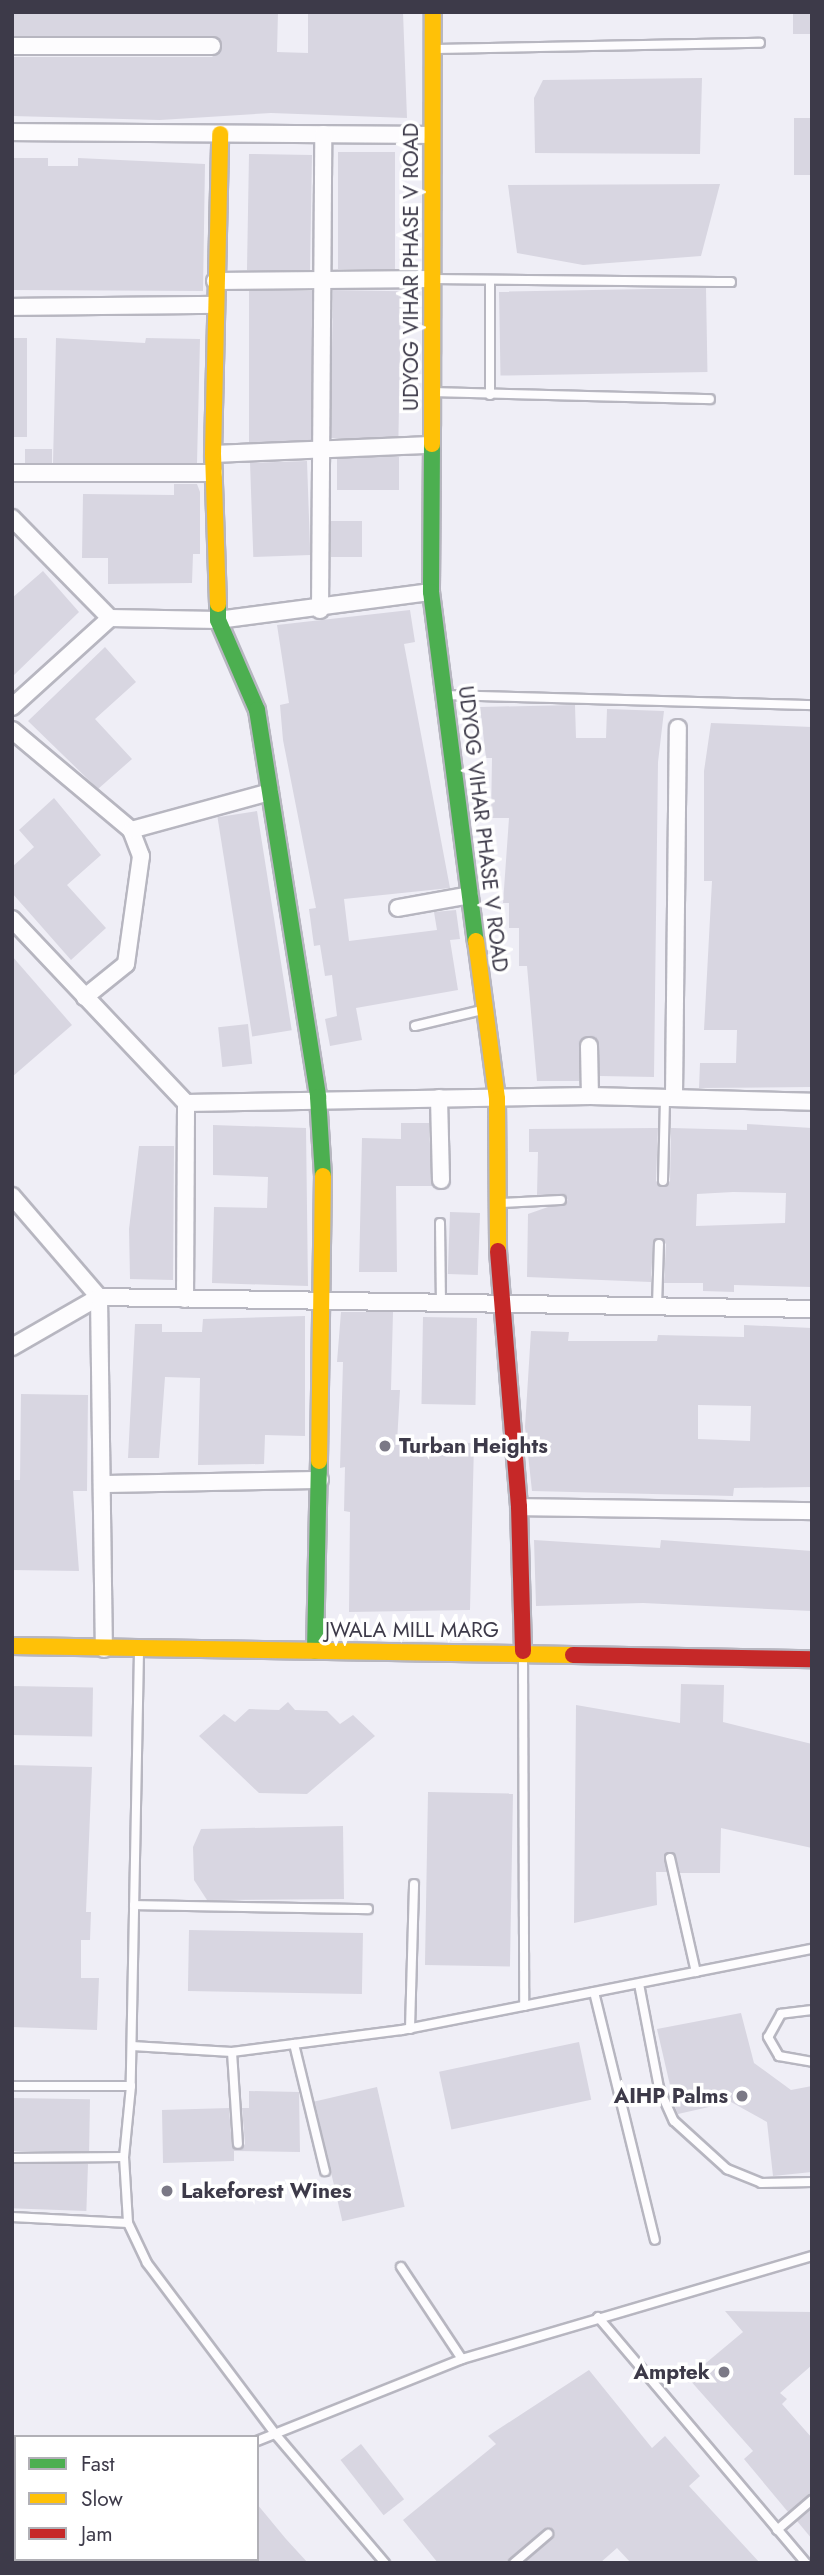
<!DOCTYPE html>
<style>
body{margin:0}
#map{position:relative;width:824px;height:2575px;overflow:hidden;background:#efeef6;font-family:Jost,sans-serif}
div>[style]{position:absolute}
[style*='--x']{left:calc(var(--x)*1px);top:calc(var(--y)*1px);width:calc(var(--w)*1px);rotate:calc(var(--a)*1deg)}
.building>*{inset:0;background:#d8d6e1;transform-origin:0 0}
.roads{filter:drop-shadow(2px 0 #b7b6c0) drop-shadow(-2px 0 #b7b6c0) drop-shadow(0 2px #b7b6c0) drop-shadow(0 -2px #b7b6c0)}
.lane>*{height:8px;margin:-4px;padding:0 4px;transform-origin:4px;border-radius:4px;background:#fdfcfe}
.street>*{height:16px;margin:-8px;padding:0 8px;transform-origin:8px;border-radius:8px;background:#fdfcfe}
.fast>*{height:16px;margin:-8px;padding:0 8px;transform-origin:8px;border-radius:8px;background:#4caf50}
.slow>*{height:16px;margin:-8px;padding:0 8px;transform-origin:8px;border-radius:8px;background:#ffc107}
.jam>*{height:16px;margin:-8px;padding:0 8px;transform-origin:8px;border-radius:8px;background:#c62828}
.dots>*{width:19px;height:19px;translate:-50% -50%;box-sizing:border-box;border:4px solid #fff;border-radius:50%}
span{translate:-50% -50%;white-space:nowrap;text-align:center;line-height:1.15;-webkit-text-stroke:7px #fff;paint-order:stroke}
.street-label{font-size:21px;color:#3d3a49}
.poi-label{font-size:21px;color:#3d3a49;font-weight:700}
.left{translate:0 -50%;text-align:left}
.right{translate:-100% -50%;text-align:right}
.frame{position:absolute;inset:0;border:14px solid #3d3a49;pointer-events:none}
.legend{position:absolute;left:14px;top:2435px;width:245px;height:126px;box-sizing:border-box;background:#fff;border:2px solid #b1b0b6;margin:0;padding:9px 12px;list-style:none;font-size:21px;color:#3d3a49}
.legend li{display:flex;align-items:center;gap:14px;height:35px}
.legend b{width:35px;border:2px solid #b1b0b6}
</style>
<div id="map">
<div class="building">
<i style="clip-path:polygon(12px 12px,278px 12px,277px 52px,308px 53px,308px 12px,403px 12px,407px 118px,271px 113px,160px 120px,12px 116px,12px 57px,212px 57px,222px 47px,212px 36px,12px 36px)"></i>
<i style="left:793px;top:12px;width:19px;height:22px"></i>
<i style="clip-path:polygon(702px 78px,700px 154px,535px 153px,534px 98px,543px 80px)"></i>
<i style="left:794px;top:118px;width:18px;height:57px"></i>
<i style="left:338px;top:152px;width:57px;height:117px"></i>
<i style="left:249px;top:154px;width:63px;height:116px;rotate:1deg"></i>
<i style="clip-path:polygon(12px 158px,48px 158px,48px 166px,78px 166px,78px 158px,205px 164px,203px 291px,12px 290px)"></i>
<i style="clip-path:polygon(720px 184px,701px 256px,583px 265px,517px 253px,508px 185px)"></i>
<i style="left:706px;top:288px;width:84px;height:207px;rotate:89deg"></i>
<i style="left:333px;top:290px;width:68px;height:148px;rotate:1deg"></i>
<i style="left:249px;top:291px;width:63px;height:151px"></i>
<i style="left:12px;top:338px;width:15px;height:99px"></i>
<i style="clip-path:polygon(56px 338px,145px 343px,146px 338px,200px 339px,197px 463px,53px 463px)"></i>
<i style="left:25px;top:449px;width:27px;height:14px"></i>
<i style="left:399px;top:457px;width:33px;height:62px;rotate:90deg"></i>
<i style="left:307px;top:461px;width:94px;height:57px;rotate:88deg"></i>
<i style="clip-path:polygon(174px 484px,197px 484px,200px 492px,200px 554px,193px 554px,192px 583px,108px 584px,108px 558px,82px 558px,83px 494px,174px 495px)"></i>
<i style="left:331px;top:521px;width:31px;height:36px"></i>
<i style="clip-path:polygon(43px 571px,79px 612px,12px 677px,12px 598px)"></i>
<i style="clip-path:polygon(410px 610px,415px 642px,404px 644px,450px 888px,344px 899px,349px 941px,437px 930px,434px 912px,456px 910px,460px 939px,450px 940px,458px 990px,356px 1008px,362px 1040px,330px 1046px,325px 1019px,337px 1016px,332px 975px,325px 976px,320px 945px,314px 946px,309px 909px,316px 908px,283px 740px,280px 705px,289px 703px,277px 625px)"></i>
<i style="clip-path:polygon(105px 647px,136px 682px,95px 719px,132px 759px,98px 789px,28px 721px)"></i>
<i style="clip-path:polygon(575px 705px,576px 738px,606px 738px,607px 709px,664px 711px,658px 762px,654px 1077px,600px 1076px,598px 1041px,588px 1036px,579px 1046px,579px 1081px,537px 1081px,527px 966px,519px 966px,519px 928px,509px 928px,509px 903px,503px 903px,509px 818px,491px 818px,492px 758px,486px 758px,480px 707px)"></i>
<i style="clip-path:polygon(711px 723px,812px 727px,812px 1087px,699px 1088px,700px 1063px,736px 1063px,737px 1030px,704px 1030px,712px 881px,704px 881px,704px 771px)"></i>
<i style="clip-path:polygon(54px 798px,101px 855px,67px 885px,106px 928px,71px 960px,12px 893px,12px 867px,34px 847px,19px 830px)"></i>
<i style="left:257px;top:811px;width:222px;height:40px;rotate:81deg"></i>
<i style="clip-path:polygon(12px 956px,72px 1025px,12px 1077px)"></i>
<i style="left:248px;top:1024px;width:40px;height:30px;rotate:84deg"></i>
<i style="clip-path:polygon(401px 1123px,429px 1123px,432px 1186px,396px 1186px,397px 1272px,359px 1272px,362px 1138px,401px 1139px)"></i>
<i style="clip-path:polygon(evenodd,747px 1124px,812px 1128px,812px 1287px,734px 1285px,734px 1292px,703px 1291px,703px 1283px,664px 1283px,666px 1244px,660px 1238px,653px 1243px,651px 1282px,527px 1277px,528px 1214px,568px 1200px,561px 1194px,537px 1195px,538px 1152px,529px 1152px,529px 1129px,658px 1128px,656px 1181px,664px 1187px,670px 1181px,671px 1128px,747px 1130px,747px 1124px,733px 1192px,786px 1193px,785px 1223px,696px 1226px,697px 1194px,733px 1192px)"></i>
<i style="clip-path:polygon(213px 1125px,306px 1128px,308px 1286px,212px 1283px,214px 1207px,267px 1208px,268px 1177px,213px 1175px)"></i>
<i style="clip-path:polygon(139px 1146px,174px 1146px,173px 1280px,130px 1279px,129px 1229px)"></i>
<i style="left:450px;top:1212px;width:30px;height:62px;rotate:2deg"></i>
<i style="clip-path:polygon(341px 1312px,393px 1312px,391px 1390px,400px 1390px,397px 1442px,474px 1443px,470px 1610px,349px 1612px,350px 1512px,344px 1511px,345px 1467px,340px 1468px,343px 1362px,337px 1362px)"></i>
<i style="clip-path:polygon(305px 1316px,305px 1436px,265px 1435px,264px 1464px,198px 1465px,200px 1378px,165px 1377px,159px 1458px,128px 1458px,135px 1324px,162px 1324px,162px 1332px,202px 1332px,203px 1319px)"></i>
<i style="left:423px;top:1317px;width:54px;height:87px;rotate:1deg"></i>
<i style="clip-path:polygon(evenodd,744px 1325px,812px 1328px,812px 1487px,734px 1488px,733px 1496px,532px 1491px,525px 1427px,531px 1331px,569px 1332px,568px 1341px,657px 1341px,658px 1335px,744px 1337px,744px 1325px,698px 1405px,751px 1406px,750px 1441px,698px 1439px,698px 1405px)"></i>
<i style="clip-path:polygon(21px 1394px,88px 1395px,87px 1491px,73px 1491px,79px 1571px,12px 1570px,12px 1480px,20px 1480px)"></i>
<i style="clip-path:polygon(534px 1540px,660px 1548px,661px 1540px,812px 1551px,812px 1611px,643px 1603px,536px 1606px)"></i>
<i style="clip-path:polygon(681px 1684px,724px 1685px,723px 1722px,812px 1744px,812px 1848px,721px 1828px,720px 1873px,680px 1873px,675px 1854px,668px 1852px,667px 1872px,656px 1872px,657px 1905px,574px 1923px,576px 1705px,680px 1723px)"></i>
<i style="left:12px;top:1686px;width:81px;height:49px;rotate:1deg"></i>
<i style="clip-path:polygon(288px 1702px,295px 1710px,327px 1711px,340px 1724px,353px 1715px,375px 1736px,307px 1794px,259px 1793px,199px 1736px,224px 1714px,235px 1722px,249px 1709px,279px 1710px)"></i>
<i style="clip-path:polygon(12px 1765px,92px 1767px,86px 1912px,91px 1912px,90px 1940px,81px 1940px,81px 1978px,99px 1978px,97px 2030px,12px 2027px)"></i>
<i style="left:428px;top:1792px;width:85px;height:173px;rotate:1deg"></i>
<i style="clip-path:polygon(343px 1826px,344px 1899px,207px 1900px,194px 1880px,193px 1847px,201px 1829px)"></i>
<i style="left:189px;top:1930px;width:174px;height:61px;rotate:1deg"></i>
<i style="clip-path:polygon(741px 2013px,754px 2063px,791px 2090px,812px 2086px,812px 2172px,773px 2176px,767px 2122px,731px 2102px,678px 2114px,675px 2107px,657px 2029px)"></i>
<i style="left:579px;top:2042px;width:59px;height:143px;rotate:78deg"></i>
<i style="left:377px;top:2087px;width:123px;height:64px;rotate:77deg"></i>
<i style="clip-path:polygon(249px 2091px,299px 2092px,300px 2152px,234px 2151px,234px 2161px,163px 2163px,162px 2110px,229px 2108px,232px 2145px,239px 2150px,245px 2144px,242px 2108px,249px 2108px)"></i>
<i style="left:12px;top:2098px;width:78px;height:53px;rotate:1deg"></i>
<i style="left:88px;top:2164px;width:47px;height:76px;rotate:92deg"></i>
<i style="clip-path:polygon(725px 2311px,812px 2312px,812px 2365px,780px 2393px,787px 2399px,782px 2404px,812px 2438px,812px 2494px,788px 2512px,744px 2459px,753px 2451px,688px 2378px,743px 2332px)"></i>
<i style="clip-path:polygon(589px 2370px,652px 2448px,665px 2436px,700px 2476px,689px 2486px,760px 2563px,631px 2563px,617px 2548px,600px 2563px,524px 2563px,554px 2537px,547px 2528px,508px 2563px,438px 2563px,403px 2520px,496px 2444px,488px 2436px)"></i>
<i style="left:361px;top:2444px;width:70px;height:26px;rotate:52deg"></i>
<i style="clip-path:polygon(257px 2504px,286px 2539px,308px 2563px,257px 2563px)"></i>
<i style="clip-path:polygon(812px 2509px,812px 2539px,797px 2521px)"></i>
</div>
<div class="roads">
<div class="lane">
<i style="--x:436;--y:49;--w:324;--a:-1.1"></i>
<i style="--x:433;--y:279;--w:298;--a:0.6"></i>
<i style="--x:490;--y:281;--w:114;--a:90"></i>
<i style="--x:435;--y:392;--w:275;--a:1.5"></i>
<i style="--x:447;--y:695;--w:365;--a:1.6"></i>
<i style="--x:415;--y:1026;--w:69;--a:-13.4"></i>
<i style="--x:663;--y:1181;--w:84;--a:-88.6"></i>
<i style="--x:501;--y:1203;--w:60;--a:-2.9"></i>
<i style="--x:440;--y:1223;--w:77;--a:89.3"></i>
<i style="--x:657;--y:1306;--w:62;--a:-88.2"></i>
<i style="--x:139;--y:1651;--w:435;--a:91.1"></i>
<i style="--x:131;--y:2086;--w:71;--a:95.6"></i>
<i style="--x:124;--y:2157;--w:66;--a:86.5"></i>
<i style="--x:128;--y:2223;--w:44;--a:64.6"></i>
<i style="--x:147;--y:2263;--w:215;--a:53.1"></i>
<i style="--x:276;--y:2435;--w:168;--a:49.6"></i>
<i style="--x:523;--y:1656;--w:350;--a:89.8"></i>
<i style="--x:670;--y:1858;--w:117;--a:77.2"></i>
<i style="--x:134;--y:1905;--w:234;--a:1"></i>
<i style="--x:639;--y:1984;--w:106;--a:79.1"></i>
<i style="--x:659;--y:2088;--w:36;--a:66"></i>
<i style="--x:674;--y:2121;--w:72;--a:42.2"></i>
<i style="--x:727;--y:2169;--w:37;--a:22"></i>
<i style="--x:761;--y:2183;--w:51;--a:-1.1"></i>
<i style="--x:594;--y:1992;--w:255;--a:76.2"></i>
<i style="--x:812;--y:2010;--w:31;--a:173"></i>
<i style="--x:781;--y:2014;--w:26;--a:119"></i>
<i style="--x:768;--y:2037;--w:22;--a:60"></i>
<i style="--x:779;--y:2056;--w:34;--a:10"></i>
<i style="--x:410;--y:2029;--w:145;--a:-88.4"></i>
<i style="--x:294;--y:2044;--w:131;--a:76.3"></i>
<i style="--x:132;--y:2046;--w:100;--a:3.4"></i>
<i style="--x:232;--y:2052;--w:171;--a:-7.4"></i>
<i style="--x:402;--y:2030;--w:418;--a:-11.2"></i>
<i style="--x:232;--y:2052;--w:92;--a:86.3"></i>
<i style="--x:12;--y:2086;--w:119;--a:0"></i>
<i style="--x:12;--y:2158;--w:112;--a:-0.5"></i>
<i style="--x:12;--y:2217;--w:116;--a:3"></i>
<i style="--x:401;--y:2267;--w:110;--a:56.5"></i>
<i style="--x:598;--y:2317;--w:322;--a:49.8"></i>
<i style="--x:257;--y:2441;--w:221;--a:-21.8"></i>
<i style="--x:462;--y:2359;--w:365;--a:-16.4"></i>
<i style="--x:777;--y:2530;--w:46;--a:-40.6"></i>
<i style="--x:12;--y:2559;--w:6;--a:45"></i>
<i style="--x:514;--y:2563;--w:45;--a:-40.5"></i>
</div>
<div class="street">
<i style="--x:12;--y:46;--w:200;--a:0"></i>
<i style="--x:12;--y:132;--w:420;--a:0.4"></i>
<i style="--x:215;--y:281;--w:217;--a:-0.5"></i>
<i style="--x:12;--y:307;--w:203;--a:-0.6"></i>
<i style="--x:213;--y:454;--w:218;--a:-2.4"></i>
<i style="--x:12;--y:473;--w:202;--a:0"></i>
<i style="--x:12;--y:518;--w:140;--a:45.6"></i>
<i style="--x:110;--y:618;--w:108;--a:1.1"></i>
<i style="--x:218;--y:620;--w:215;--a:-7.5"></i>
<i style="--x:320;--y:610;--w:476;--a:-89.6"></i>
<i style="--x:12;--y:707;--w:132;--a:-42.2"></i>
<i style="--x:12;--y:730;--w:155;--a:40"></i>
<i style="--x:131;--y:830;--w:28;--a:69"></i>
<i style="--x:141;--y:856;--w:109;--a:97.9"></i>
<i style="--x:126;--y:964;--w:53;--a:141.2"></i>
<i style="--x:131;--y:830;--w:144;--a:-15.3"></i>
<i style="--x:398;--y:908;--w:73;--a:-10.2"></i>
<i style="--x:12;--y:919;--w:253;--a:46.6"></i>
<i style="--x:186;--y:1103;--w:404;--a:-1"></i>
<i style="--x:590;--y:1096;--w:222;--a:1.5"></i>
<i style="--x:589;--y:1046;--w:50;--a:88.9"></i>
<i style="--x:674;--y:1096;--w:368;--a:-89.4"></i>
<i style="--x:439;--y:1098;--w:82;--a:88.6"></i>
<i style="--x:12;--y:1196;--w:133;--a:49.3"></i>
<i style="--x:99;--y:1297;--w:352;--a:89.2"></i>
<i style="--x:185;--y:1299;--w:196;--a:-89.7"></i>
<i style="--x:12;--y:1347;--w:100;--a:-29.9"></i>
<i style="--x:99;--y:1297;--w:713;--a:0.96"></i>
<i style="--x:102;--y:1484;--w:218;--a:-1.1"></i>
<i style="--x:519;--y:1507;--w:293;--a:0.8"></i>
</div>
<div class="fast">
<i style="--x:432;--y:444;--w:148;--a:90.4"></i>
<i style="--x:431;--y:592;--w:352;--a:82.7"></i>
<i style="--x:218;--y:604;--w:16;--a:90"></i>
<i style="--x:218;--y:620;--w:98;--a:66.6"></i>
<i style="--x:257;--y:710;--w:392;--a:81"></i>
<i style="--x:318;--y:1097;--w:79;--a:86.4"></i>
<i style="--x:315;--y:1651;--w:190;--a:-88.8"></i>
</div>
<div class="slow">
<i style="--x:432;--y:444;--w:432;--a:-89.9"></i>
<i style="--x:218;--y:604;--w:150;--a:-91.9"></i>
<i style="--x:213;--y:454;--w:320;--a:-88.7"></i>
<i style="--x:476;--y:941;--w:159;--a:82.4"></i>
<i style="--x:497;--y:1099;--w:152;--a:89.6"></i>
<i style="--x:319;--y:1461;--w:285;--a:-89.2"></i>
<i style="--x:12;--y:1646;--w:561;--a:0.92"></i>
</div>
<div class="jam">
<i style="--x:498;--y:1251;--w:257;--a:85.3"></i>
<i style="--x:519;--y:1507;--w:144;--a:88.4"></i>
<i style="--x:573;--y:1655;--w:239;--a:1"></i>
</div>
</div>
<div class="dots">
<i style="left:385px;top:1446px;background:#7b7986"></i>
<i style="left:742px;top:2096px;background:#7b7986"></i>
<i style="left:167px;top:2191px;background:#7b7986"></i>
<i style="left:724px;top:2372px;background:#7b7986"></i>
</div>
<div class="street-label">
<span style="left:411px;top:267px;rotate:-90deg">UDYOG VIHAR PHASE V ROAD</span>
<span style="left:483px;top:829px;rotate:83deg">UDYOG VIHAR PHASE V ROAD</span>
<span style="left:412px;top:1630px">JWALA MILL MARG</span>
</div>
<div class="poi-label">
<span class="left" style="left:399px;top:1446px">Turban Heights</span>
<span class="right" style="left:728px;top:2096px">AIHP Palms</span>
<span class="left" style="left:181px;top:2191px">Lakeforest Wines</span>
<span class="right" style="left:710px;top:2372px">Amptek</span>
</div>
<div class="frame"></div>
<ul class="legend">
<li><b style="height:9px;background:#4caf50"></b>Fast</li>
<li><b style="height:9px;background:#ffc107"></b>Slow</li>
<li><b style="height:9px;background:#c62828"></b>Jam</li>
</ul>
</div>
